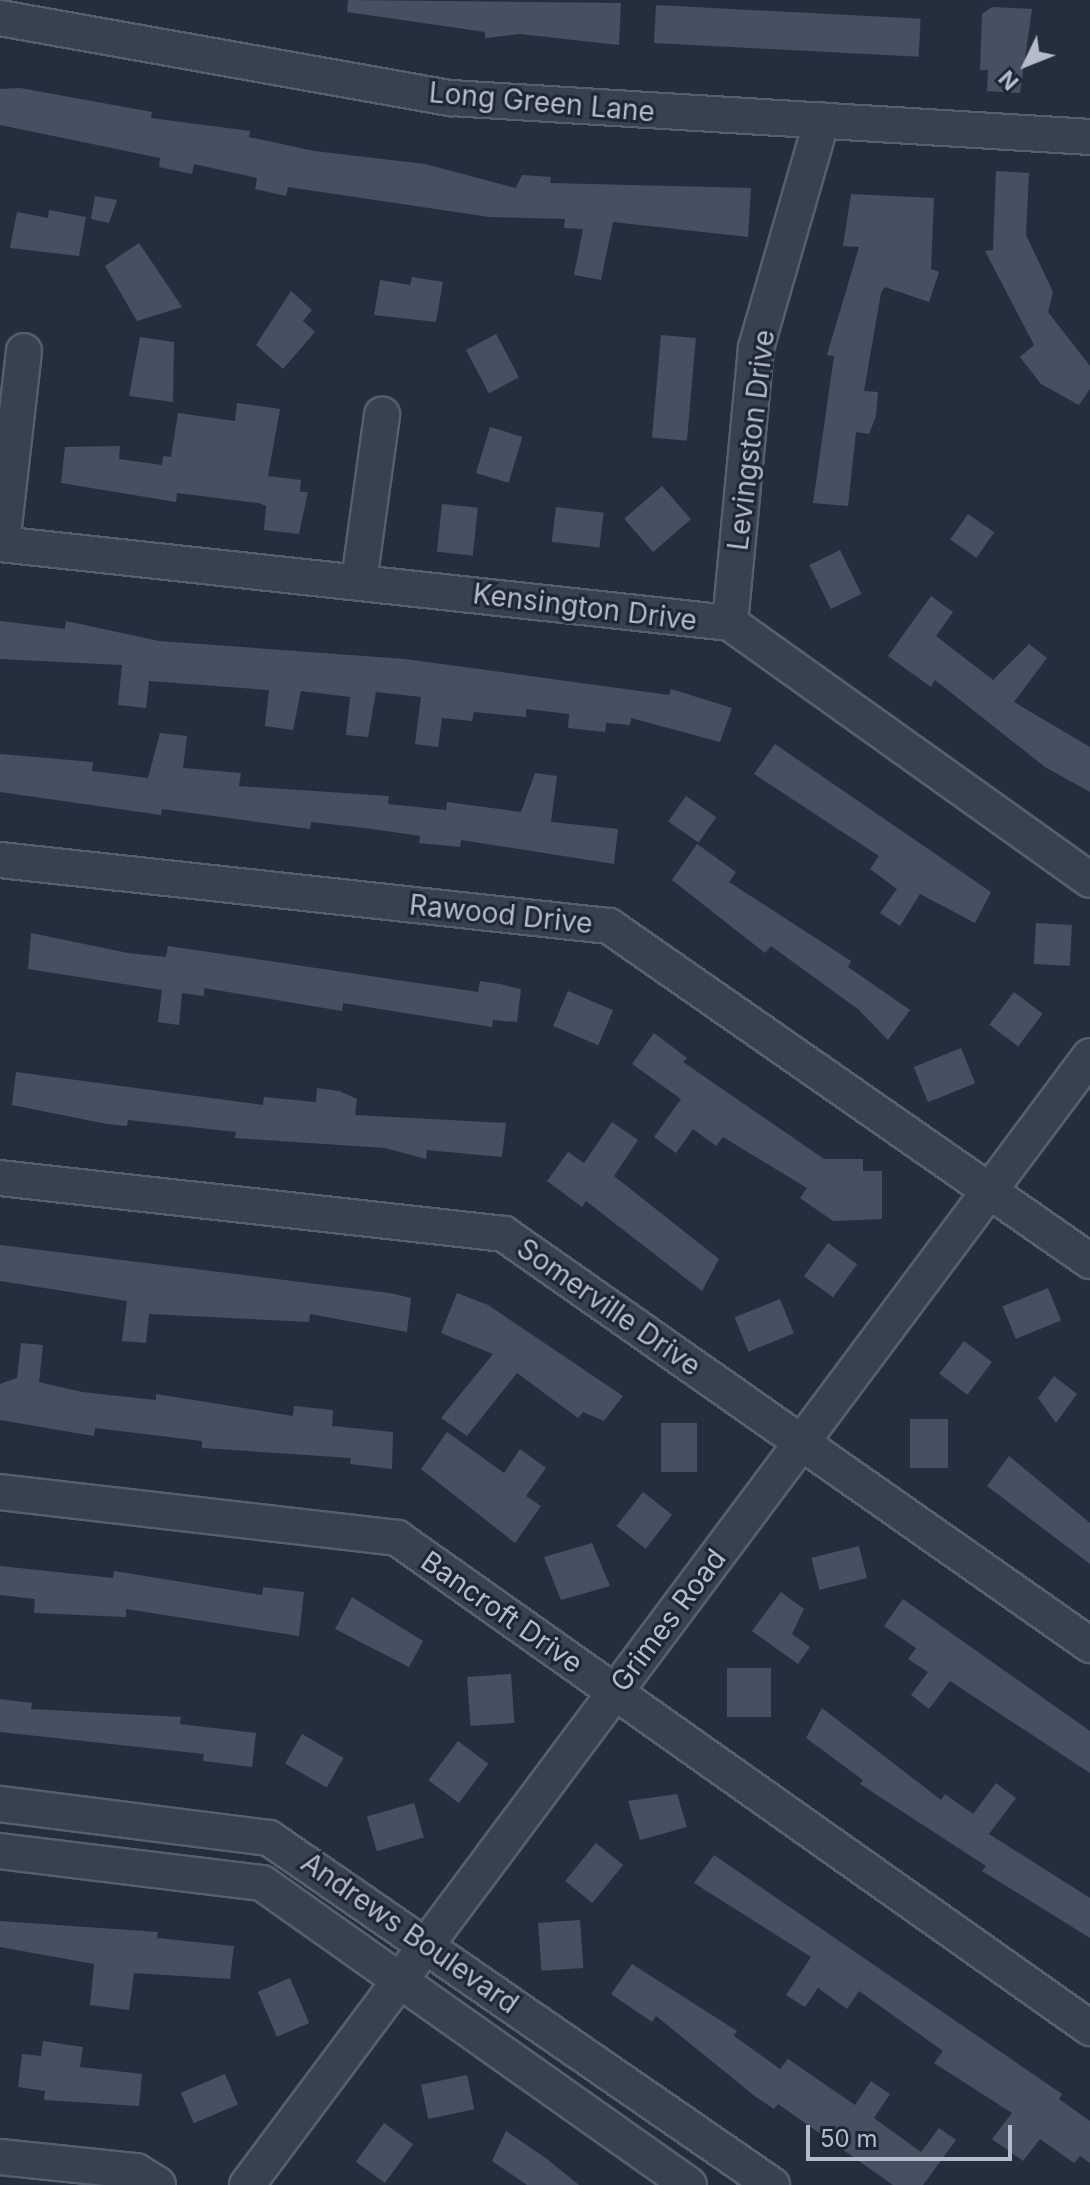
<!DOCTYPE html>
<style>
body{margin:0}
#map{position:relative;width:1090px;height:2185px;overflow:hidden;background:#242f3e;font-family:Inter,sans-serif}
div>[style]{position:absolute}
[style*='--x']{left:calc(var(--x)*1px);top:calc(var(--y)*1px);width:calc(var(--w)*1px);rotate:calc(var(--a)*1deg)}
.building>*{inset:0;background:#455162;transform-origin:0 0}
.roads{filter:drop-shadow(2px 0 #565f6c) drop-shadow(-2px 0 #565f6c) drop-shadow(0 2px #565f6c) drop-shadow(0 -2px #565f6c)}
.minor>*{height:34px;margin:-17px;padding:0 17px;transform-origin:17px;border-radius:17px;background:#38414e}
span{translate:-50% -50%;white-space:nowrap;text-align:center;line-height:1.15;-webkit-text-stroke:6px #1d2633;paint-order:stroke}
.street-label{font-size:28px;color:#b4bcc9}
.north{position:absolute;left:986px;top:24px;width:80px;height:80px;-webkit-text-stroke:6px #1d2633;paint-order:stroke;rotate:227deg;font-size:22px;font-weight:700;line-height:32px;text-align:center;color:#b4bcc9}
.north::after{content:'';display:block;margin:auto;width:28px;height:36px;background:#b4bcc9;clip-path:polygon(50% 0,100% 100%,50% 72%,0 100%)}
.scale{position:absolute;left:806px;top:2125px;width:206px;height:36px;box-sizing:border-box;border:4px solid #b4bcc9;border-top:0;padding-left:10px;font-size:24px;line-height:28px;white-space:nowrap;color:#b4bcc9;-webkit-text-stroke:6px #1d2633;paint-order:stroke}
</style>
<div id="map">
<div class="building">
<i style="clip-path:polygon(348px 0,621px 3px,619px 45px,520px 34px,485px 38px,485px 32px,347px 12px)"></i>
<i style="left:656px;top:5px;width:265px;height:38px;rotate:3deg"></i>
<i style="clip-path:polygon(992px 7px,1032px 9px,1020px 93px,987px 91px,988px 70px,980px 70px,982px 14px)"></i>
<i style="clip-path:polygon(20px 88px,152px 112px,151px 118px,250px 131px,249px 137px,314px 151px,425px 164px,516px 188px,522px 175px,551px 177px,550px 183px,751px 188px,748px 237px,613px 222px,601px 280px,574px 275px,583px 229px,564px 228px,565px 219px,489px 217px,288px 187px,286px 196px,255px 189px,257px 178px,194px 164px,192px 174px,159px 167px,160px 158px,0 125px,0 89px)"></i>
<i style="clip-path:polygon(996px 171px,1029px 173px,1026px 235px,1053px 292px,1048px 312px,1090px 366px,1090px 389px,1079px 405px,1041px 384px,1020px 357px,1034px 345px,985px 251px,993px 250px)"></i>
<i style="clip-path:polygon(851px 194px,934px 198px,931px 269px,939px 272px,929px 302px,885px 287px,881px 293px,864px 391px,878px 392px,876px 416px,869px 434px,856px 432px,848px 506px,813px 503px,834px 356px,827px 355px,859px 247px,843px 246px)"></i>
<i style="clip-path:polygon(95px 196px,117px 200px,109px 223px,91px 219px)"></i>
<i style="clip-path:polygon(49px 210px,86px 217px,79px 256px,10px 248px,17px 212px,48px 218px)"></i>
<i style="clip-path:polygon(139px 243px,182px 307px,137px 321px,105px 266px)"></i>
<i style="clip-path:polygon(412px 277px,443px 282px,436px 322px,374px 315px,380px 280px,410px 285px)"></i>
<i style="clip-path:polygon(291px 291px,312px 310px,303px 321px,315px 332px,283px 369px,256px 345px)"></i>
<i style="left:496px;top:334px;width:49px;height:34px;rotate:62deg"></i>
<i style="left:661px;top:335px;width:35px;height:103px;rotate:5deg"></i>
<i style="clip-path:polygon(140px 337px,174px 342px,173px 402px,129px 396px)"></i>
<i style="clip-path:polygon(237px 403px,280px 409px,268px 476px,301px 480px,300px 492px,308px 492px,299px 534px,264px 530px,266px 506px,259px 503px,177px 493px,176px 502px,61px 483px,65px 447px,120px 446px,119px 459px,162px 465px,163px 456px,171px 457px,178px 413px,235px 421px)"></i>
<i style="left:490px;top:427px;width:34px;height:48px;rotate:17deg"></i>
<i style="left:662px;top:486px;width:44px;height:50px;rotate:49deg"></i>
<i style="left:442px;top:504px;width:36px;height:48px;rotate:6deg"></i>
<i style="left:556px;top:507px;width:48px;height:35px;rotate:7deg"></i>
<i style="left:968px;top:514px;width:32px;height:31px;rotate:35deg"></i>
<i style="left:840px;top:550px;width:49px;height:34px;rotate:64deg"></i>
<i style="clip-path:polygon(931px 596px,953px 612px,936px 636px,993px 680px,1029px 644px,1047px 658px,1014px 702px,1090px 747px,1090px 792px,1045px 767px,935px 680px,931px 687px,888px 656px)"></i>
<i style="clip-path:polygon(0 621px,65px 629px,66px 621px,159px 641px,405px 659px,669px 695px,671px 689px,732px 708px,720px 742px,631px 718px,630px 725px,606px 723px,605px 732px,568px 728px,569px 714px,526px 709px,526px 717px,474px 712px,472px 721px,442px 718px,438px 747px,415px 744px,421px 697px,376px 692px,368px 737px,346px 735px,350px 697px,301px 691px,293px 730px,265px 726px,269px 690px,149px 681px,146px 708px,118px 705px,122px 665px,0 659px)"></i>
<i style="clip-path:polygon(160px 733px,187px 736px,183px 768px,241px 773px,239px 786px,389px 796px,388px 804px,446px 810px,447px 802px,521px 812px,535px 773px,557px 776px,551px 822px,618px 829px,614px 864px,461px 840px,460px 847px,419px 843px,420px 836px,365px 828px,311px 822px,310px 829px,162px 809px,161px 815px,0 792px,0 754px,93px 762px,92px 771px,148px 778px)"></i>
<i style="clip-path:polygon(775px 744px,991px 892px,975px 923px,920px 894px,900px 926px,880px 913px,897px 889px,870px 869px,879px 856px,754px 774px)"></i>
<i style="left:686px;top:796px;width:37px;height:31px;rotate:35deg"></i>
<i style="clip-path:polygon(697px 844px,736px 872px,729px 882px,851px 961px,848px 967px,910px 1010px,888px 1040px,859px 1010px,771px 946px,765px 953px,672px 880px)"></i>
<i style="left:1036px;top:923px;width:36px;height:41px;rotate:3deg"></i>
<i style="clip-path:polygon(31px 933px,128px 953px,166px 957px,168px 946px,478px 992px,480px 981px,500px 984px,521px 989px,517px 1022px,493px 1020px,492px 1027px,343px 1003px,342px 1011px,204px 988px,204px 996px,182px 993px,179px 1025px,158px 1022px,162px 990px,28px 969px)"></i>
<i style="left:568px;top:991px;width:49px;height:38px;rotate:23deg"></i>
<i style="left:1014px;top:992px;width:36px;height:41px;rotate:37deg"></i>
<i style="clip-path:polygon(654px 1033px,687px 1058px,683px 1062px,824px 1159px,863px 1159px,863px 1171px,882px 1171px,882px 1219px,833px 1221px,800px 1198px,807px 1188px,723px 1137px,716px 1146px,693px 1129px,676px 1153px,654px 1137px,681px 1099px,632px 1064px)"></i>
<i style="left:961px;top:1048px;width:38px;height:51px;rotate:68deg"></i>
<i style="clip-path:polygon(16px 1072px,263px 1105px,264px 1097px,316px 1102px,317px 1088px,339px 1091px,357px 1099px,355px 1115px,506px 1123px,502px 1157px,427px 1150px,426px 1159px,385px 1148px,235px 1138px,236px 1132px,128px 1120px,127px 1126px,107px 1124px,12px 1105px)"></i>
<i style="clip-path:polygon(612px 1122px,638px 1140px,614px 1176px,719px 1259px,702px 1291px,586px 1201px,582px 1207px,547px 1181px,568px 1152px,584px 1163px)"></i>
<i style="left:828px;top:1243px;width:36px;height:41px;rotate:36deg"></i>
<i style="clip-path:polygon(0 1245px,390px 1293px,411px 1298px,407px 1332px,310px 1314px,309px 1322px,149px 1314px,146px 1343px,122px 1341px,127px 1301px,0 1281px)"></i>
<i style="left:1048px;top:1288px;width:35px;height:49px;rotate:68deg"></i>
<i style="clip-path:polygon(457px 1293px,488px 1305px,623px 1396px,604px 1421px,583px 1412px,578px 1418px,517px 1373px,467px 1436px,441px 1418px,493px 1354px,441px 1333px)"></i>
<i style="left:780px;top:1299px;width:37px;height:49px;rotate:68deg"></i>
<i style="left:964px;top:1341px;width:35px;height:41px;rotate:37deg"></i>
<i style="clip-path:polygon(21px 1343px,43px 1345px,39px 1382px,82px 1392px,156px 1400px,156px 1394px,293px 1416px,294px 1406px,333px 1410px,332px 1426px,393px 1432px,392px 1469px,350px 1464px,351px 1458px,202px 1448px,202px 1441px,95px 1428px,94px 1436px,0 1420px,0 1384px,17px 1378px)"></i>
<i style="clip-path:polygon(1054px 1376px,1077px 1394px,1056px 1423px,1038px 1398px)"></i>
<i style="left:910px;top:1419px;width:38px;height:49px"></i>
<i style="left:661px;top:1423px;width:36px;height:49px"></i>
<i style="clip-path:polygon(447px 1432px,504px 1473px,520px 1449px,546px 1468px,526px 1496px,541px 1506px,515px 1543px,421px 1469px)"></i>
<i style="clip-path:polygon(1009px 1456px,1090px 1523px,1090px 1564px,987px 1486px)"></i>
<i style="left:643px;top:1492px;width:37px;height:43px;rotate:38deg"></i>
<i style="clip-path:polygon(592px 1543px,610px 1586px,561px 1600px,544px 1557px)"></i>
<i style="left:859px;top:1546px;width:33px;height:49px;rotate:76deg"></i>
<i style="clip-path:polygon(0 1566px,113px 1578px,114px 1571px,262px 1595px,263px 1587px,304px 1592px,299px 1636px,126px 1609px,126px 1617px,34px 1613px,35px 1599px,0 1595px)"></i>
<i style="clip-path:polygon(781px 1592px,804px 1609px,792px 1634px,810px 1647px,798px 1664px,752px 1631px)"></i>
<i style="clip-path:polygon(352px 1597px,423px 1641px,409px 1667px,335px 1629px)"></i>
<i style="clip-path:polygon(903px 1599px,1090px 1731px,1090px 1773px,950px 1681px,929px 1709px,911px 1695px,928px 1672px,908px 1659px,916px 1648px,884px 1626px)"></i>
<i style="left:771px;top:1668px;width:49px;height:44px;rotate:90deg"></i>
<i style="left:511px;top:1674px;width:49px;height:44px;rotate:86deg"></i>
<i style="clip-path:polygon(0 1699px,32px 1703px,31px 1709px,181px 1717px,180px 1724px,256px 1733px,252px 1767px,203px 1761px,204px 1754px,0 1732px)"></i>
<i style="clip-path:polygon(822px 1708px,941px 1800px,945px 1794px,973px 1814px,996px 1783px,1016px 1798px,989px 1834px,1090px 1898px,1090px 1938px,982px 1871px,986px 1866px,860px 1784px,863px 1780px,806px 1738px)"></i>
<i style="left:302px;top:1734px;width:48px;height:34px;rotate:30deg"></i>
<i style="left:458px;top:1741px;width:38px;height:49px;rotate:37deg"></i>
<i style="clip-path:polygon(677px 1794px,687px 1827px,640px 1840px,628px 1801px)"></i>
<i style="left:414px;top:1803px;width:36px;height:49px;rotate:74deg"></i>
<i style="left:596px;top:1843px;width:35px;height:49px;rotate:39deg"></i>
<i style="clip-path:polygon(714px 1855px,1062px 2094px,1059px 2099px,1090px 2121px,1090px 2163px,1080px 2156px,1074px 2163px,1040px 2139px,1023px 2161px,992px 2139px,1012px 2113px,934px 2063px,943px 2051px,859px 1991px,847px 2009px,818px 1988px,805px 2007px,786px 1995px,811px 1957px,694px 1883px)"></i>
<i style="left:580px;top:1920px;width:48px;height:42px;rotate:86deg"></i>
<i style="clip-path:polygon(0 1921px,158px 1932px,157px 1938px,234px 1946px,230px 1979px,134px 1973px,129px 2010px,90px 2005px,94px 1964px,0 1947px)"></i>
<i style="clip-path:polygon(632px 1964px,737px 2031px,734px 2036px,780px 2069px,788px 2059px,855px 2105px,871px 2081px,890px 2094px,874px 2118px,921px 2152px,939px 2128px,956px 2140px,923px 2185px,893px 2185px,778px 2104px,774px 2109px,756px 2097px,656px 2016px,652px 2022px,611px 1994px)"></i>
<i style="left:290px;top:1978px;width:49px;height:35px;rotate:67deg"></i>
<i style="clip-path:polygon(43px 2041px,83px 2047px,80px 2067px,142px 2074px,139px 2106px,44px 2100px,45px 2091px,18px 2087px,22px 2054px,41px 2056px)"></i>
<i style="left:225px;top:2074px;width:33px;height:48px;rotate:67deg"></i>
<i style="left:467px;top:2075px;width:35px;height:47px;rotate:78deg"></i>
<i style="left:384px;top:2123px;width:36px;height:48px;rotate:36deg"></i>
<i style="clip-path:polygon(506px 2131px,547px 2159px,579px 2185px,527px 2185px,492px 2161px)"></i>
</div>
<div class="roads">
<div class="minor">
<i style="--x:0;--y:18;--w:458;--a:10.1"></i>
<i style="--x:451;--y:98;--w:640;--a:3.49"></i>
<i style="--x:0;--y:544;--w:734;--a:6.18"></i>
<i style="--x:730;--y:623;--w:442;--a:35.5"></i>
<i style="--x:2;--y:544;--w:194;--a:-83.5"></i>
<i style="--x:359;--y:581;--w:168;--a:-82.1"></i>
<i style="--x:730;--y:623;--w:276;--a:-84.6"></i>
<i style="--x:756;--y:348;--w:237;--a:-73.9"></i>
<i style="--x:0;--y:860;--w:613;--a:6.19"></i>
<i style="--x:609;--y:926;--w:586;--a:34.86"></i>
<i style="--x:0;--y:1178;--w:507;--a:6.34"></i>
<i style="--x:504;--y:1234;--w:716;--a:35.04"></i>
<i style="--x:0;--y:1492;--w:400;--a:6.6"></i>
<i style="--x:397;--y:1538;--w:849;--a:35.26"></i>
<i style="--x:0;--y:1804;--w:271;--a:7.2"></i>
<i style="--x:269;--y:1838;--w:611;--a:34.6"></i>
<i style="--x:0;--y:1851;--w:264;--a:7"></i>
<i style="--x:262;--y:1883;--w:523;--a:35.27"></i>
<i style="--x:0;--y:2157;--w:137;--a:5.9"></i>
<i style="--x:136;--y:2171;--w:26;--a:32"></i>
<i style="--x:247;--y:2185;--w:1409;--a:-53.25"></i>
</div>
</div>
<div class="street-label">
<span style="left:542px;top:102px;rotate:5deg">Long Green Lane</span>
<span style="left:751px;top:440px;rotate:-83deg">Levingston Drive</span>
<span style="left:585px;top:607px;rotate:7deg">Kensington Drive</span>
<span style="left:501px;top:914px;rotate:6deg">Rawood Drive</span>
<span style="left:609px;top:1307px;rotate:35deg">Somerville Drive</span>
<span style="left:502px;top:1612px;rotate:35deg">Bancroft Drive</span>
<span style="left:668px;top:1620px;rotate:-53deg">Grimes Road</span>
<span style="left:410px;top:1933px;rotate:35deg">Andrews Boulevard</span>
</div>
<div class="north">N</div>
<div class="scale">50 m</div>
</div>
